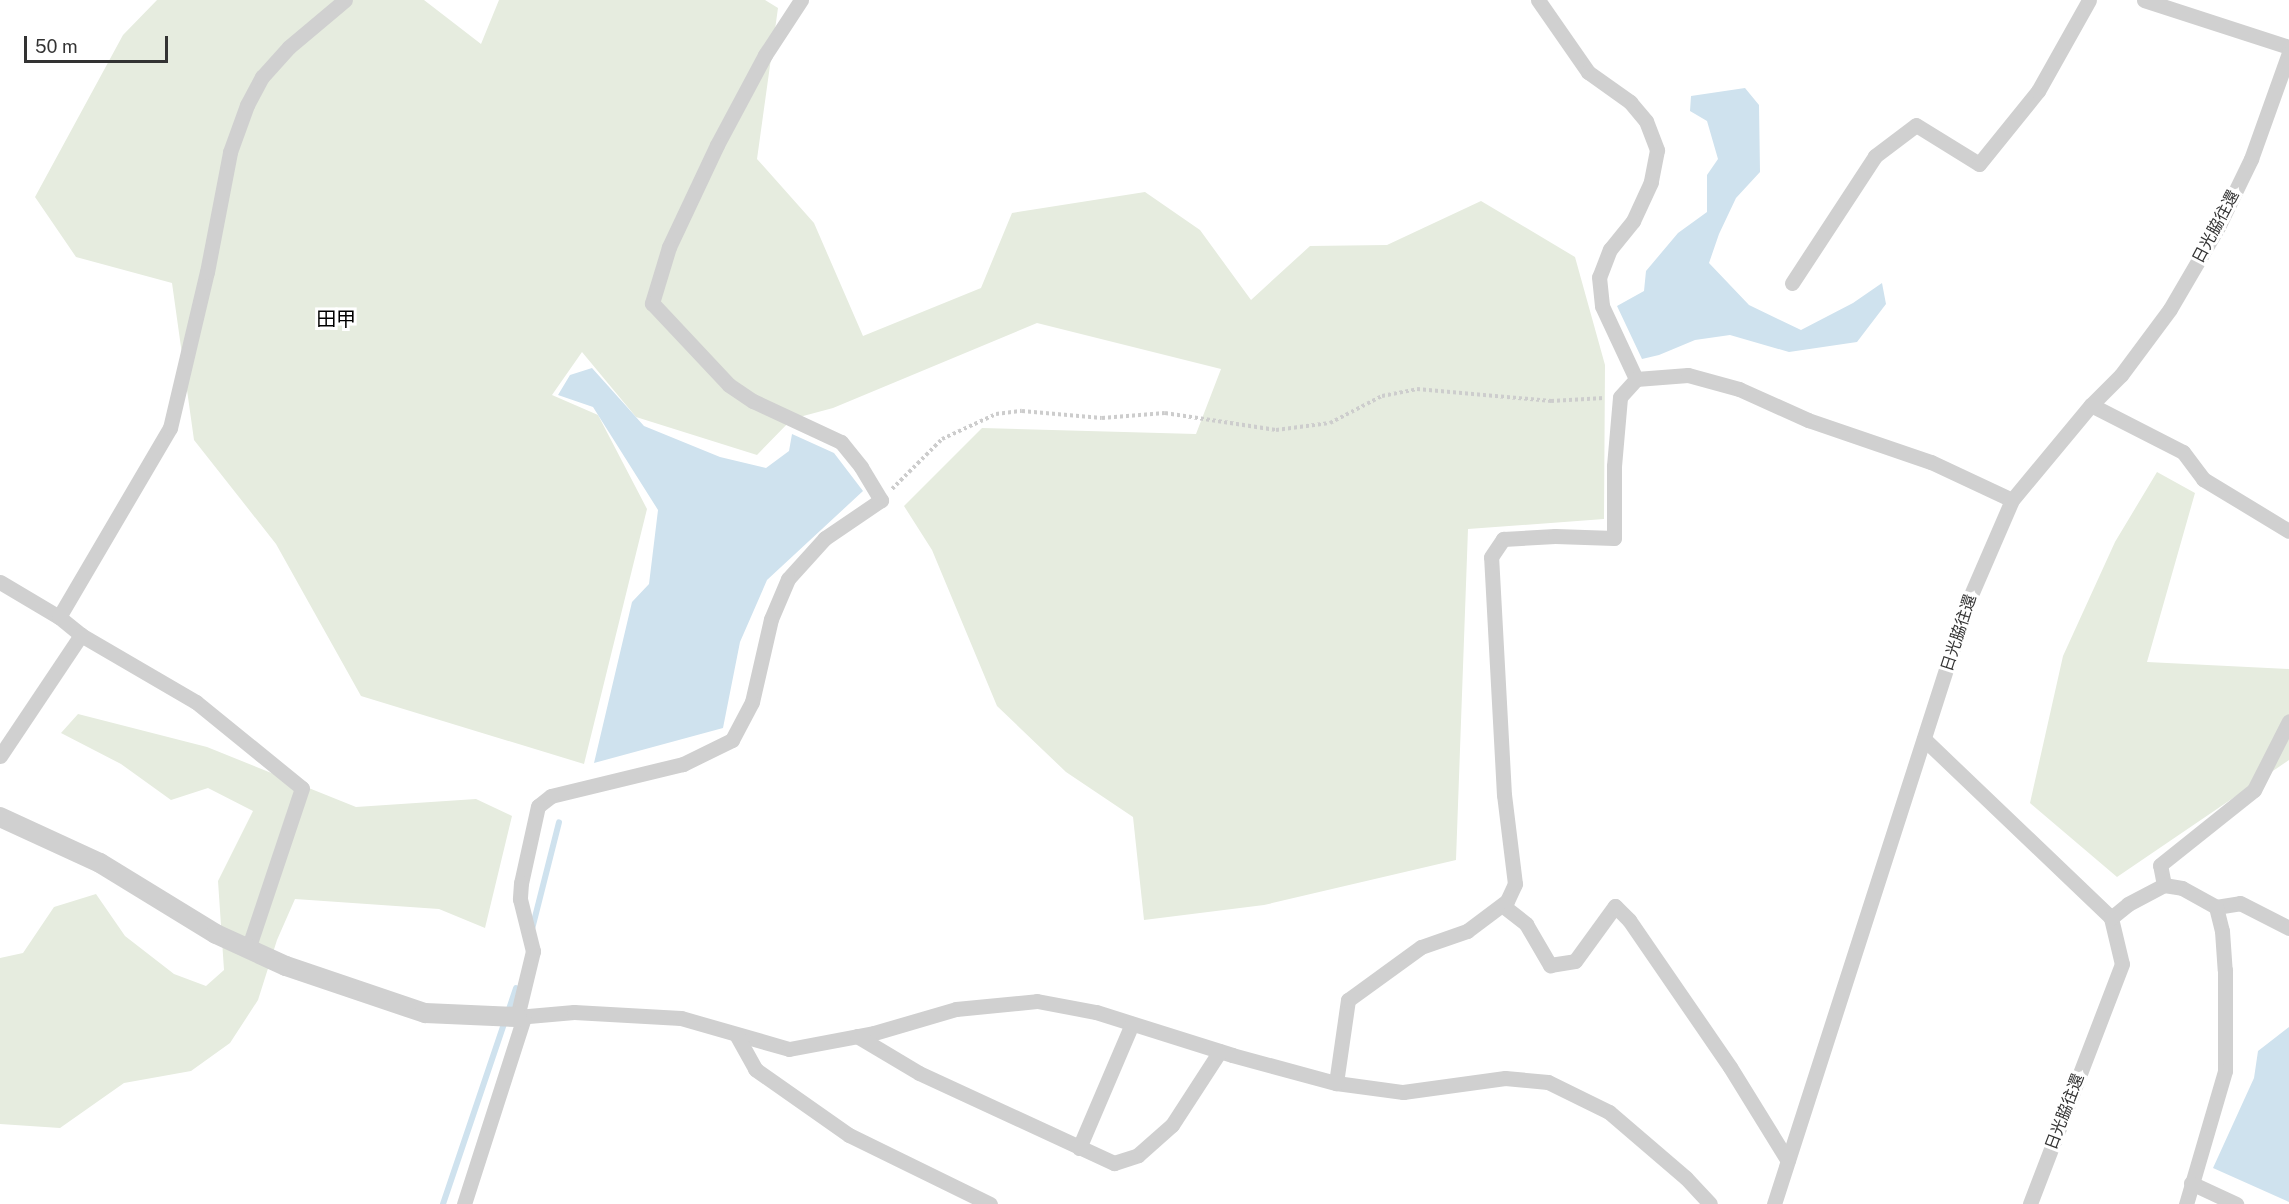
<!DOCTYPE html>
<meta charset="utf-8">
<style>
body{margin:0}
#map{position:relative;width:2289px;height:1204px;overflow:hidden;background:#fff;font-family:"Public Sans","Noto Sans JP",sans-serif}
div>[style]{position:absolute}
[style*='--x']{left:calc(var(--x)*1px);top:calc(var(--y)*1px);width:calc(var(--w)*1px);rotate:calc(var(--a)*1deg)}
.green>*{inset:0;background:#e6ecdf}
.water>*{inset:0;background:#cfe2ee}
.stream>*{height:6px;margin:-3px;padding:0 3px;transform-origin:3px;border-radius:3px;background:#cfe2ee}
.path>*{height:4px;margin-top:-2px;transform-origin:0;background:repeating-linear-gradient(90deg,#cdcdcd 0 3px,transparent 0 6px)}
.minor>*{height:15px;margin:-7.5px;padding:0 7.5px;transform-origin:7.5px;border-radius:7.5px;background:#d0d0d0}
.tertiary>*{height:20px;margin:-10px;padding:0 10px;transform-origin:10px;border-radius:10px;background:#d0d0d0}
span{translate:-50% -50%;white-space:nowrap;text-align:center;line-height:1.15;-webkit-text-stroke:6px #fff;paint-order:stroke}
.street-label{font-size:16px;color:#333}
.quarter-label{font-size:20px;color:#000}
.scale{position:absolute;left:24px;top:36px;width:144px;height:27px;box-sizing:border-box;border:3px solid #333;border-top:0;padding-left:8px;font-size:18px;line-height:21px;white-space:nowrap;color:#333;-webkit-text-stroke:4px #fff;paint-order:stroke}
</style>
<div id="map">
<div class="green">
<i style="clip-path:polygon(157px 0,424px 0,481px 44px,499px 0,765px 0,778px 8px,757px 159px,814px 223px,863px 336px,981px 288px,1012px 213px,1145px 192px,1200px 230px,1251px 300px,1310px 246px,1387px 245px,1481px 201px,1575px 257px,1605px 365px,1604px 519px,1468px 529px,1456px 860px,1264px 905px,1144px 920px,1133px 817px,1066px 772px,997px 706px,932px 550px,904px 506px,982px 428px,1196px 434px,1221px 369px,1037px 323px,833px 408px,792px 419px,757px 455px,636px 417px,582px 352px,552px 395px,598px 415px,647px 509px,584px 764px,361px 696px,276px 544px,194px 440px,172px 283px,76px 257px,35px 197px,123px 35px)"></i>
<i style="clip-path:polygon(2157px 472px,2195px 493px,2147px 662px,2289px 669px,2289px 760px,2117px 877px,2030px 803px,2063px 656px,2115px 542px)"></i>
<i style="clip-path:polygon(78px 714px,207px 747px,356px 807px,476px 799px,512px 816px,485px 928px,439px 909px,295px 899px,277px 940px,258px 1000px,230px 1043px,191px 1071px,124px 1083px,60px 1128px,0 1124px,0 958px,23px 953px,54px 907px,96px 894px,125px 936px,174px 974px,206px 986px,224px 970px,218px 881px,253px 811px,208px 788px,171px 800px,121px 764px,61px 733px)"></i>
</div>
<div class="water">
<i style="clip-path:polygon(1745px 88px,1759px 105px,1760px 172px,1736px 198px,1719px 234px,1709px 263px,1749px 305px,1801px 330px,1853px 303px,1882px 283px,1886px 304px,1857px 342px,1789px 352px,1730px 335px,1695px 340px,1659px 355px,1642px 359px,1617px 306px,1644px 291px,1646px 271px,1678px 233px,1707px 212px,1707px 175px,1718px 159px,1707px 121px,1690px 111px,1691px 96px)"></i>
<i style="clip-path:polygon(592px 368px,644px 426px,720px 457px,766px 468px,789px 451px,792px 434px,834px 453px,863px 491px,767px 580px,740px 642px,723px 728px,594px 763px,632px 602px,649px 584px,658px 510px,593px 407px,558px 395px,570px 375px)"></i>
<i style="clip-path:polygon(2289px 1027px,2289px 1202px,2213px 1168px,2254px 1078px,2258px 1051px)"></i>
</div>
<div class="stream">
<i style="--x:532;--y:929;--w:110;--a:-75.8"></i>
<i style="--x:443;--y:1204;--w:228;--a:-71.3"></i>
</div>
<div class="path">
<i style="--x:892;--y:489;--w:71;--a:-45"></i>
<i style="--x:942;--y:439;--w:60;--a:-24.8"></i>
<i style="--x:996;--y:414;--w:26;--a:-7"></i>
<i style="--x:1022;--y:411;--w:80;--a:5"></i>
<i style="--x:1102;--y:418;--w:63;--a:-4.5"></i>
<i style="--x:1165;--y:413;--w:112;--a:8.7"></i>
<i style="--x:1276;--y:430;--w:54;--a:-7.4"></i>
<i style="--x:1330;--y:423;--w:59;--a:-27.4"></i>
<i style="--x:1382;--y:396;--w:36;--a:-11"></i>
<i style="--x:1417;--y:389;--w:135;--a:5.1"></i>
<i style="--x:1551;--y:401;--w:53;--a:-3.2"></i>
</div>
<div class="minor">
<i style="--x:801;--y:0;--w:66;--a:123.2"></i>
<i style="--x:765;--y:55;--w:102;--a:118.1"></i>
<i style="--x:717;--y:145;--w:113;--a:115.2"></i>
<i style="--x:669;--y:247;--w:59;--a:106.9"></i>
<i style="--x:652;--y:303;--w:112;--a:46.8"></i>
<i style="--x:729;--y:385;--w:29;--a:34"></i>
<i style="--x:753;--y:401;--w:97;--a:25"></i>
<i style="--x:841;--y:442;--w:32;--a:51"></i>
<i style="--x:861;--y:467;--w:39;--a:59"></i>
<i style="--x:881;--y:500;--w:68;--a:145.8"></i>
<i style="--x:825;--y:538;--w:55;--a:132.1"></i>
<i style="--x:788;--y:579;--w:43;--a:113"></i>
<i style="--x:771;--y:619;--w:85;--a:102.9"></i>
<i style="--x:752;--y:702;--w:43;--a:117.8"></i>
<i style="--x:732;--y:740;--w:55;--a:153.9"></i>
<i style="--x:683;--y:764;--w:136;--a:166.4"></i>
<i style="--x:551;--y:796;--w:16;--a:142"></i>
<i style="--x:538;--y:806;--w:79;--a:102.4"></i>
<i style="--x:521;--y:883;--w:16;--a:94"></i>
<i style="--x:520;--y:899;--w:54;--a:76"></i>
<i style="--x:533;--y:951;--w:68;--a:103.6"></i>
<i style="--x:517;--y:1017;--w:57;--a:-5"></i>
<i style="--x:574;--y:1012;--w:107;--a:3.2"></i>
<i style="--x:681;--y:1018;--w:112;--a:16"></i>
<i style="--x:789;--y:1049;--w:86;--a:-10.7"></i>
<i style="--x:874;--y:1033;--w:85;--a:-16.3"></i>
<i style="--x:956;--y:1009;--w:81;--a:-5.6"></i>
<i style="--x:1037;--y:1001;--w:60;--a:10.6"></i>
<i style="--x:1096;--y:1012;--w:143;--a:17.5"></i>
<i style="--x:1232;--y:1055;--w:108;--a:15.1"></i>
<i style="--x:1336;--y:1083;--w:68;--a:7.7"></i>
<i style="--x:1403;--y:1092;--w:103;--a:-7.8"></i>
<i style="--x:1505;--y:1078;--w:43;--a:5.3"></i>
<i style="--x:1548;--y:1082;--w:68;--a:26.2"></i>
<i style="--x:1609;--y:1112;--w:101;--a:40.6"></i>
<i style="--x:1686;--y:1178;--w:35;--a:47"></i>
<i style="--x:1538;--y:0;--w:88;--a:55.2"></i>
<i style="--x:1588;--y:72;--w:52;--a:35.5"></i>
<i style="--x:1630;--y:102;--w:25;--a:50"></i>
<i style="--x:1646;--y:121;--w:31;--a:69"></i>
<i style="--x:1657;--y:150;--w:33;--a:101"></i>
<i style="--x:1651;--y:182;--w:43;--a:114.8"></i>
<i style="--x:1633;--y:221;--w:36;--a:129"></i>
<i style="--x:1610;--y:249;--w:30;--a:111"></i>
<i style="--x:1599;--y:277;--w:29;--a:84"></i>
<i style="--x:1602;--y:306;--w:81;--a:65"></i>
<i style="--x:2144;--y:0;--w:152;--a:18"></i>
<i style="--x:1792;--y:283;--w:152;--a:-56.8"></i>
<i style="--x:1875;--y:156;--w:51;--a:-37.1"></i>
<i style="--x:1916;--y:125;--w:74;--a:31.8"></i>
<i style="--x:1979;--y:164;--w:94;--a:-51.1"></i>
<i style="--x:2038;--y:91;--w:104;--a:-60.7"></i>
<i style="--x:2091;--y:405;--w:103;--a:27.1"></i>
<i style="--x:2183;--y:452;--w:34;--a:53"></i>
<i style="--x:2203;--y:479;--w:100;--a:31.2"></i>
<i style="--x:0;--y:582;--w:69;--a:30.7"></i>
<i style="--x:59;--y:617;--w:28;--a:39"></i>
<i style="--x:81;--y:635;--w:133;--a:30.2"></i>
<i style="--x:196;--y:702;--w:136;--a:39.1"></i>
<i style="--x:302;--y:788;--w:170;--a:108.5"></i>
<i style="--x:59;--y:617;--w:219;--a:-59.6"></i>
<i style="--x:170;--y:428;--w:160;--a:-76.7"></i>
<i style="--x:207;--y:272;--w:122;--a:-79.1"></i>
<i style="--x:230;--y:152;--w:50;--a:-70.1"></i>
<i style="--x:247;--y:105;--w:32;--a:-62"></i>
<i style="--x:262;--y:77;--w:40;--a:-48"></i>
<i style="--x:289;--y:47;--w:73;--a:-40"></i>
<i style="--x:1924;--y:739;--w:259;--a:43.7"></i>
<i style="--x:2111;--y:918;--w:47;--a:76.6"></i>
<i style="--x:2122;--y:964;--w:257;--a:111"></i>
<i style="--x:0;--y:756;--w:146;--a:-56.2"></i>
<i style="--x:2164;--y:885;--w:20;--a:-101"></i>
<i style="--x:2160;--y:865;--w:120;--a:-38.6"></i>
<i style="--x:2254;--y:790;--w:77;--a:-63.1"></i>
<i style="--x:1502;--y:905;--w:31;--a:38"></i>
<i style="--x:1526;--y:924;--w:48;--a:59.7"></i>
<i style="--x:1550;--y:965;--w:25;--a:-9"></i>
<i style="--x:1575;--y:961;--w:68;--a:-54"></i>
<i style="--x:1615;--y:906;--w:20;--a:45"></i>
<i style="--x:1629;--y:920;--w:178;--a:55.5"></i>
<i style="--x:1730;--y:1067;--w:110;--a:58.3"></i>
<i style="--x:2216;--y:907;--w:24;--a:-9"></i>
<i style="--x:2240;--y:903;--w:55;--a:27"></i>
<i style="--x:2111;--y:918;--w:22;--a:-39"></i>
<i style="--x:2128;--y:904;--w:41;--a:-27.8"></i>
<i style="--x:2164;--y:885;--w:18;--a:9"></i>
<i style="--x:2182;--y:888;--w:39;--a:29"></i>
<i style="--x:2216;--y:907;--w:25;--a:76"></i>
<i style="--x:2222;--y:931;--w:39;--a:86"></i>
<i style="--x:2225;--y:970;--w:101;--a:90"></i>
<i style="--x:2225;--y:1071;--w:139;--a:106.3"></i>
<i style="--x:737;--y:1036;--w:38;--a:61"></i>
<i style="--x:755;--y:1069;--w:115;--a:35.1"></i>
<i style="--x:849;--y:1135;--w:157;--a:26.1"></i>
<i style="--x:857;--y:1036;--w:72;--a:30.8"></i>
<i style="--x:919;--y:1073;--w:215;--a:24.8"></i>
<i style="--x:1114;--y:1163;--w:25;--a:-18"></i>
<i style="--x:1138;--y:1155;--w:45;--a:-41.4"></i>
<i style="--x:1172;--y:1125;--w:88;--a:-57"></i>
<i style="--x:1336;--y:1083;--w:84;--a:-81.8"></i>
<i style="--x:1348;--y:1000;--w:90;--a:-36"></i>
<i style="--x:1421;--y:947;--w:49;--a:-19.2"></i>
<i style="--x:1467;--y:931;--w:50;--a:-36.9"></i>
<i style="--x:1507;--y:901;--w:19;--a:-65"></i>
<i style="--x:1515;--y:884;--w:90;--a:-97"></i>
<i style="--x:1504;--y:795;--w:238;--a:-93.1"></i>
<i style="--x:1491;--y:557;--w:22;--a:-56"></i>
<i style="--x:1503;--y:539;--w:52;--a:-3.3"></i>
<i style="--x:1555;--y:536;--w:59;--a:1.9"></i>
<i style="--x:1614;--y:538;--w:72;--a:-90"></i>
<i style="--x:1614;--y:466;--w:69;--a:-85"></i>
<i style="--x:1620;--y:397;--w:24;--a:-48"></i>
<i style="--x:1636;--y:379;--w:52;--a:-4.4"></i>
<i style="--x:1688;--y:375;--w:53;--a:15.4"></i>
<i style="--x:1739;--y:389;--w:76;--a:24.2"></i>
<i style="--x:1808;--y:420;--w:130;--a:18.9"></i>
<i style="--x:1931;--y:462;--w:89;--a:25.1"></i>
<i style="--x:1079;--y:1148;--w:135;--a:-66.9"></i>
<i style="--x:2191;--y:1183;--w:50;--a:25"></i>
<i style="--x:464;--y:1204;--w:196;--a:-72.2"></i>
<i style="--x:1774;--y:1204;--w:630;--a:-72.17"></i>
<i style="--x:1967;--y:604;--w:113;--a:-66.6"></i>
<i style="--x:2012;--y:500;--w:124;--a:-50.3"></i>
<i style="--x:2091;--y:405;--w:42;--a:-45"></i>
<i style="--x:2121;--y:375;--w:82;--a:-53.4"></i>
<i style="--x:2170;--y:309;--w:95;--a:-59.7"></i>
<i style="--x:2218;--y:227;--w:76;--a:-64.1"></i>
<i style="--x:2251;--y:159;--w:113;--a:-70.3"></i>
</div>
<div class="tertiary">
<i style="--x:0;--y:817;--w:110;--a:24.7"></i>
<i style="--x:100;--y:863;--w:136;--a:31.5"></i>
<i style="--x:216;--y:934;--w:77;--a:24.6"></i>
<i style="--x:286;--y:966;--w:147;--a:18.7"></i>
<i style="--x:425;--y:1013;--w:92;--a:2.5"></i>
</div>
<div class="street-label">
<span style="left:2216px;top:227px;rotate:-62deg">日光脇往還</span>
<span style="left:1959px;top:633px;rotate:-72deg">日光脇往還</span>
<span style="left:2065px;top:1112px;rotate:-69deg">日光脇往還</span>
</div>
<div class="quarter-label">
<span style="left:336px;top:319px">田甲</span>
</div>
<div class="scale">50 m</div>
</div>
